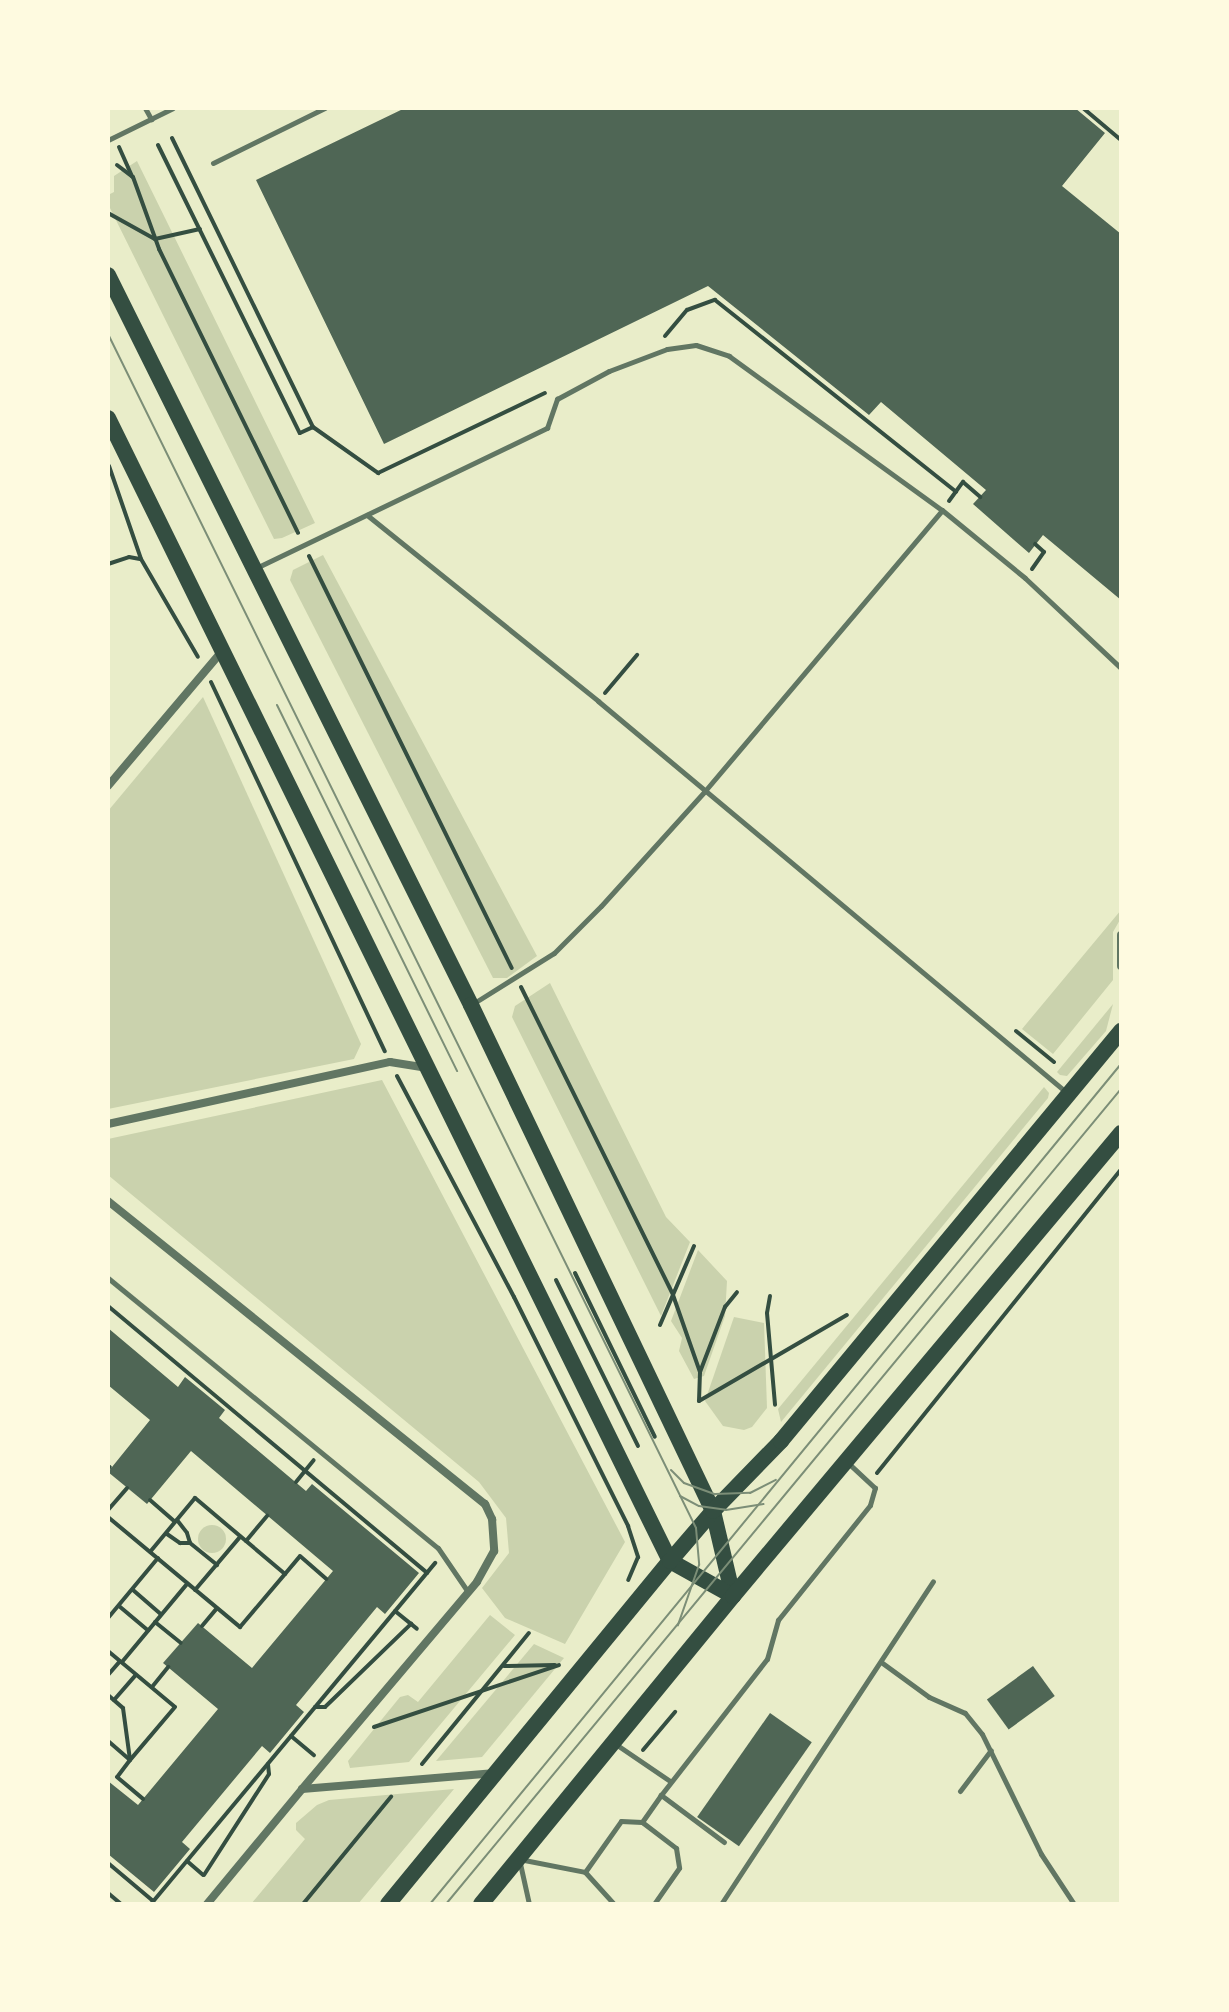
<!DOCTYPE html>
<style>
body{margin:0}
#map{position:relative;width:1229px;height:2012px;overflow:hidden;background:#e9edc9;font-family:"Times New Roman",serif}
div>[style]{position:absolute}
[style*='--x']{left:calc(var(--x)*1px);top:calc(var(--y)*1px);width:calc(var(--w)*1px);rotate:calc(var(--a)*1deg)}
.green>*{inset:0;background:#cad2ad}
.round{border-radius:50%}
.building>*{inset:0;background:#4f6655;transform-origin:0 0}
.path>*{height:4px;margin:-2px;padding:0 2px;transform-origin:2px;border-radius:2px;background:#344e41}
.service>*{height:5px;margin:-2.5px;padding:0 2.5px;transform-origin:2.5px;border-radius:2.5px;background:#617663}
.minor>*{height:8px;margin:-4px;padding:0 4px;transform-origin:4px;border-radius:4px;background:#617663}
.secondary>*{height:16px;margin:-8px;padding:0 8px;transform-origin:8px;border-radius:8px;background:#344e41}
.tram>*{height:2px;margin:-1px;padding:0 1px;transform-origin:1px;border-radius:1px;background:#7c8e77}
span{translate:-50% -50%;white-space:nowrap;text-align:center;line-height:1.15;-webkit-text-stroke:8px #fefae0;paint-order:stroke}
.frame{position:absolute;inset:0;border:110px solid #fefae0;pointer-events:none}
</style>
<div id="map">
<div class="green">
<i style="clip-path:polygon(137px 161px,315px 523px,282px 538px,274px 539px,108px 204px,108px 195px,114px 192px,114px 176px)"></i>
<i style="clip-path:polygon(323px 555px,537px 956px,507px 978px,493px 978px,290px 580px,293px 570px)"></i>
<i style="clip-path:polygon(203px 697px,361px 1044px,354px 1059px,108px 1109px,108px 811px)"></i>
<i style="clip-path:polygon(1121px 910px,1121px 918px,1113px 932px,1113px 980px,1053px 1054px,1022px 1029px)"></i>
<i style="clip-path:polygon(550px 983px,666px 1217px,690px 1242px,661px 1316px,512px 1017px,515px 1006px)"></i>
<i style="clip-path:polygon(1113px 1004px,1106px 1031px,1067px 1076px,1060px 1075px,1057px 1072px)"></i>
<i style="clip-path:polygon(382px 1080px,625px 1542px,565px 1644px,505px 1618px,482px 1588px,509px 1553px,506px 1518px,479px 1482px,108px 1175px,108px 1139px)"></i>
<i style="clip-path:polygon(1044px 1087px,1049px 1093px,1048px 1098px,781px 1422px,778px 1409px)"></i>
<i style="clip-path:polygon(698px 1250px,727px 1281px,725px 1316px,704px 1376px,694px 1379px,679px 1351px,682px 1338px,671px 1321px)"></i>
<i style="clip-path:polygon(734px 1317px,764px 1323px,767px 1408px,752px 1427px,744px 1430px,723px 1426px,705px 1401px)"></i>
<i class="round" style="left:198px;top:1525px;width:28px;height:28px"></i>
<i style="clip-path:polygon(490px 1615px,515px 1635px,409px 1762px,350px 1768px,348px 1761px,400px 1697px,408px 1695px,418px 1702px)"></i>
<i style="clip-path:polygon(534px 1644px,564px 1658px,482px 1757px,436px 1761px)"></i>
<i style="clip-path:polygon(454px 1789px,358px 1904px,251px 1904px,305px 1839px,296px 1830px,296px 1823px,317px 1805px,329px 1800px)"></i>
</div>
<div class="building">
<i style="clip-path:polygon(405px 108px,1075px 108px,1105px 133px,1062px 186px,1121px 234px,1121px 600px,1043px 535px,1029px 553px,973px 504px,986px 490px,881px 402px,869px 415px,708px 286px,384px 444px,256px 180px)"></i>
<i style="clip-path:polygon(108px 1328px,178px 1387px,185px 1377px,225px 1410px,219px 1418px,306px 1491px,312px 1484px,419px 1573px,385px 1614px,377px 1607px,296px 1705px,304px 1712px,270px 1753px,262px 1746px,182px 1842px,190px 1849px,154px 1892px,108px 1854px,108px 1781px,138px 1805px,218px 1709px,163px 1663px,198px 1623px,252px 1668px,333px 1571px,191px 1451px,147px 1504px,108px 1472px,150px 1420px,108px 1385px)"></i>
<i style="left:1033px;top:1666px;width:37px;height:57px;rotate:54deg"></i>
<i style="left:770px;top:1713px;width:51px;height:127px;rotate:35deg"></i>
</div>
<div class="path">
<i style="--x:1083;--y:108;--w:50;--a:40.1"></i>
<i style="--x:172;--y:138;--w:322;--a:64"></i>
<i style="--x:313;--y:427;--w:80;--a:35.3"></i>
<i style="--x:378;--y:473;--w:185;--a:-25.6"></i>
<i style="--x:158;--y:145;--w:321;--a:63.8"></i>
<i style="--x:300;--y:433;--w:14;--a:-25"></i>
<i style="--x:119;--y:147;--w:32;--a:66"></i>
<i style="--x:117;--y:165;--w:20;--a:37"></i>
<i style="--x:133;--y:177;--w:77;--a:70.1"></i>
<i style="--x:159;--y:249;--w:316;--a:63.9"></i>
<i style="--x:108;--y:213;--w:54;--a:29"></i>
<i style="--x:155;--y:239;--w:46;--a:-12.5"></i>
<i style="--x:665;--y:336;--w:34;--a:-50"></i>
<i style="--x:687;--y:310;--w:30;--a:-20"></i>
<i style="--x:715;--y:300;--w:308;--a:38.5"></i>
<i style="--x:109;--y:466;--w:98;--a:71"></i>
<i style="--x:141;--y:559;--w:113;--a:59.8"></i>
<i style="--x:949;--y:501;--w:24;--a:-54"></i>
<i style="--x:963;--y:482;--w:23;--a:41"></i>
<i style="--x:309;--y:556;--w:459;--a:63.8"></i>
<i style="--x:108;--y:564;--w:22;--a:-18"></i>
<i style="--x:129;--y:557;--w:11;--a:10"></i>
<i style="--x:1032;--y:569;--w:21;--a:-55"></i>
<i style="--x:1044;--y:552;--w:12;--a:-138"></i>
<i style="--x:211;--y:682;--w:408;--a:64.8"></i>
<i style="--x:605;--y:693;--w:50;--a:-49.9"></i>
<i style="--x:521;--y:987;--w:343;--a:63.7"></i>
<i style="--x:673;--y:1295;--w:82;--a:70.7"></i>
<i style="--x:1016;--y:1031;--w:49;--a:39.2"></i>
<i style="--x:397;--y:1076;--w:250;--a:62.1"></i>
<i style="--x:514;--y:1297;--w:256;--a:63.5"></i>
<i style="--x:628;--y:1526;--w:33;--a:72"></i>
<i style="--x:638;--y:1557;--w:25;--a:113"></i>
<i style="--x:575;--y:1273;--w:182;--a:64"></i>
<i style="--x:556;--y:1280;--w:185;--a:63.7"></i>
<i style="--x:770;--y:1296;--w:17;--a:100"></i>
<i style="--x:767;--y:1313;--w:92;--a:85"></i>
<i style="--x:108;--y:1306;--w:416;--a:39.9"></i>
<i style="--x:660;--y:1325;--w:86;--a:-66.7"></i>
<i style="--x:699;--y:1401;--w:171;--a:-30.2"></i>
<i style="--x:699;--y:1401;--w:29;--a:-88"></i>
<i style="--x:700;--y:1372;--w:70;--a:-69"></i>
<i style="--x:725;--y:1307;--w:19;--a:-51"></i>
<i style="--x:108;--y:1466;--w:2;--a:27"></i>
<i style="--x:877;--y:1473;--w:389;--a:-51.2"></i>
<i style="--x:296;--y:1482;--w:28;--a:-51"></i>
<i style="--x:150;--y:1500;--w:33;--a:41"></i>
<i style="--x:108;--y:1510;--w:29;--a:-49"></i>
<i style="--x:108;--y:1517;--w:172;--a:39.8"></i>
<i style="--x:240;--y:1627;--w:70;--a:-49.7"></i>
<i style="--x:285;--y:1574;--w:118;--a:-139.8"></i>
<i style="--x:195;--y:1498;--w:70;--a:129.8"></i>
<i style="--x:177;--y:1520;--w:16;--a:52"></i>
<i style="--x:187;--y:1533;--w:10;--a:73"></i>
<i style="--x:190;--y:1543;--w:35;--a:39"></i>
<i style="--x:167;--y:1534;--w:16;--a:35"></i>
<i style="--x:180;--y:1543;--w:10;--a:0"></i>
<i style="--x:246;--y:1541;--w:33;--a:-50"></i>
<i style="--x:285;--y:1574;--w:23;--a:-50"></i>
<i style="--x:300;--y:1556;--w:35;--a:41"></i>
<i style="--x:133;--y:1590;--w:37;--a:41"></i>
<i style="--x:195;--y:1590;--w:70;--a:-49.7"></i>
<i style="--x:119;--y:1606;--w:38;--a:40"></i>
<i style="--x:395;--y:1611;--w:28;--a:39"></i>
<i style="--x:108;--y:1618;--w:78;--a:-50.2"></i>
<i style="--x:155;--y:1622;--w:33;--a:39"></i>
<i style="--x:202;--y:1626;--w:23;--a:-50"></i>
<i style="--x:108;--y:1651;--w:87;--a:39.9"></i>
<i style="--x:175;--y:1707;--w:70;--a:130.3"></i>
<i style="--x:130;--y:1760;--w:29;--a:-139"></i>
<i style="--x:122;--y:1662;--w:102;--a:-50.2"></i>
<i style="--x:504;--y:1666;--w:51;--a:-1.1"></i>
<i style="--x:108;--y:1675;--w:18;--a:-49"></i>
<i style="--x:152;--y:1687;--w:26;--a:-51"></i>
<i style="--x:108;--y:1695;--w:20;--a:41"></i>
<i style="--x:123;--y:1708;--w:52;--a:82.3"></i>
<i style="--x:130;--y:1760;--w:21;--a:127"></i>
<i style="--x:117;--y:1777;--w:34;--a:40"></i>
<i style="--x:114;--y:1700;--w:33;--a:-49"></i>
<i style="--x:315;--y:1707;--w:10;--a:0"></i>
<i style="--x:325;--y:1707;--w:120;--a:-44"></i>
<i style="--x:374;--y:1727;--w:195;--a:-18.5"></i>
<i style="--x:291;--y:1736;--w:30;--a:40"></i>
<i style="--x:643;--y:1750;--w:50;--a:-49.9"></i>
<i style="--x:422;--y:1764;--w:169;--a:-50.8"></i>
<i style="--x:187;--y:1861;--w:21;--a:41"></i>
<i style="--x:108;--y:1863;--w:59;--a:40.2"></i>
<i style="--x:204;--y:1875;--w:120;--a:-57.2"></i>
<i style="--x:269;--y:1774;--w:10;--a:-96"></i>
<i style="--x:108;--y:1893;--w:17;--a:40"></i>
<i style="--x:151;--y:1904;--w:444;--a:-50.2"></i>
<i style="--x:303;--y:1904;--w:139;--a:-50.6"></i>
</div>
<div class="service">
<i style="--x:145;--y:108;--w:13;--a:61"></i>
<i style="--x:108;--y:140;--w:72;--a:-26.2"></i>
<i style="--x:213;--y:163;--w:125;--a:-26.2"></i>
<i style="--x:367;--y:515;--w:297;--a:38.8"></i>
<i style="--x:598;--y:701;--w:610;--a:39.88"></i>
<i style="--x:258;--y:567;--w:321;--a:-25.7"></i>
<i style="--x:547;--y:428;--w:31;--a:-71"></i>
<i style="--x:557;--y:399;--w:59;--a:-28.3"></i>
<i style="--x:609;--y:371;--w:62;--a:-20.8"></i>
<i style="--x:667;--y:349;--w:29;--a:-8"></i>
<i style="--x:696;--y:345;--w:35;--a:18"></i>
<i style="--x:729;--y:356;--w:263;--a:35.9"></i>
<i style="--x:942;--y:510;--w:107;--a:39.3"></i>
<i style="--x:1025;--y:578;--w:132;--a:43.2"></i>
<i style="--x:474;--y:1003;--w:94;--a:-32"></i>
<i style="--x:554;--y:953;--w:66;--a:-45"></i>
<i style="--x:601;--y:906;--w:154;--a:-47.9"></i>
<i style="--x:704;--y:792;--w:369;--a:-49.8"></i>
<i style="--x:108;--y:1278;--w:426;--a:39.3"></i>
<i style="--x:438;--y:1548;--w:53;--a:55.7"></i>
<i style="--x:881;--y:1662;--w:59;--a:36.1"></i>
<i style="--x:929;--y:1697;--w:39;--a:24"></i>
<i style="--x:965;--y:1713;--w:27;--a:51"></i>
<i style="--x:982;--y:1734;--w:134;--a:63.8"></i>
<i style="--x:1041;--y:1854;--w:60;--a:56.6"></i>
<i style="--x:617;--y:1745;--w:64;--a:34.2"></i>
<i style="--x:960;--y:1791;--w:51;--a:-52.9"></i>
<i style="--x:642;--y:1822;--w:33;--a:-55"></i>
<i style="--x:724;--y:1842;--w:79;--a:-143.3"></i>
<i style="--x:661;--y:1795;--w:172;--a:-52.1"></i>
<i style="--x:767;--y:1659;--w:41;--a:-74.2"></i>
<i style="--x:778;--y:1620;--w:147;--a:-51.3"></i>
<i style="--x:870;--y:1505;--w:18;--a:-74"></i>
<i style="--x:875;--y:1488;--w:38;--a:-137"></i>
<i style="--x:585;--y:1872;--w:62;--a:-54.8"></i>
<i style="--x:621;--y:1821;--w:21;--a:3"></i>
<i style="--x:642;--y:1822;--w:43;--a:37.4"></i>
<i style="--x:676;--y:1848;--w:20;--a:81"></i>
<i style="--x:679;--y:1868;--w:44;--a:124.8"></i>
<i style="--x:529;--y:1904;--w:46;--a:-102.5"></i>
<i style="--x:519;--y:1859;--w:67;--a:11.1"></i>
<i style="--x:585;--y:1872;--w:43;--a:47.8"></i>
<i style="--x:721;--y:1904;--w:386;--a:-56.7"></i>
</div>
<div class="minor">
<i style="--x:108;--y:786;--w:177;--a:-49.8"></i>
<i style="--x:1121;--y:935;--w:31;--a:90"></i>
<i style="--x:108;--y:1124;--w:289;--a:-12.4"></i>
<i style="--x:390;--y:1062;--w:38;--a:9"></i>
<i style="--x:108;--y:1201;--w:484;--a:38.8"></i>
<i style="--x:485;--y:1504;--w:17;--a:65"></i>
<i style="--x:492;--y:1519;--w:32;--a:86"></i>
<i style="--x:494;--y:1551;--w:35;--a:119"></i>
<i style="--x:477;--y:1582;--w:271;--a:130.2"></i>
<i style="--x:207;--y:1904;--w:149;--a:-50.4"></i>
<i style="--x:302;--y:1789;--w:194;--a:-4.7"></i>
</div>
<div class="secondary">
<i style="--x:108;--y:275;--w:815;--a:63.56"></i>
<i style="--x:471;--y:1005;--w:561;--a:64.44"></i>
<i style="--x:713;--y:1511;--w:87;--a:76.8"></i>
<i style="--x:108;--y:418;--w:1274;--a:63.82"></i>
<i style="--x:670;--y:1561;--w:72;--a:29.1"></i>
<i style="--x:388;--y:1904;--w:444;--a:-50.6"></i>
<i style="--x:670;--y:1561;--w:66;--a:-49.3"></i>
<i style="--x:713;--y:1511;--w:98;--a:-45.8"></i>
<i style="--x:781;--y:1441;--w:533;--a:-50.33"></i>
<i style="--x:481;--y:1904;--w:398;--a:-50.7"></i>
<i style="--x:733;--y:1596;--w:604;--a:-50.04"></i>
</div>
<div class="tram">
<i style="--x:108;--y:334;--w:1331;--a:63.78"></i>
<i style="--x:696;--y:1528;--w:37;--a:85"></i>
<i style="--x:699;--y:1565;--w:64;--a:109.3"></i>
<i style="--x:277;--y:705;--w:408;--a:63.8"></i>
<i style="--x:671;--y:1470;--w:18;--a:45"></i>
<i style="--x:684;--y:1483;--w:33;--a:20"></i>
<i style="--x:715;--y:1494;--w:35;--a:-2"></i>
<i style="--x:750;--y:1493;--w:29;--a:-27"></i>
<i style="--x:680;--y:1496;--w:21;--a:28"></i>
<i style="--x:699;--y:1506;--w:27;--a:8"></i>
<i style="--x:726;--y:1510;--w:38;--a:-9"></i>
<i style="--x:430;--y:1904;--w:1088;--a:-50.56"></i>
<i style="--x:446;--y:1904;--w:1058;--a:-50.37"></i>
</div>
<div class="frame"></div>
</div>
